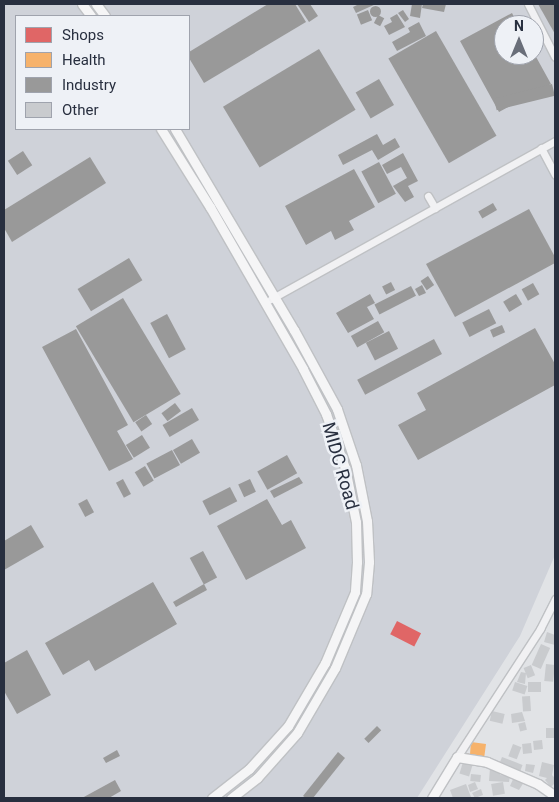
<!DOCTYPE html>
<style>
body{margin:0}
#map{position:relative;width:559px;height:802px;overflow:hidden;background:#e1e3e6;font-family:Roboto,sans-serif}
div>[style]{position:absolute}
[style*='--x']{left:calc(var(--x)*1px);top:calc(var(--y)*1px);width:calc(var(--w)*1px);rotate:calc(var(--a)*1deg)}
.built>*{inset:0;background:#cfd2d9}
.shops>*{inset:0;background:#e06666;transform-origin:0 0}
.health>*{inset:0;background:#f6b26b}
.industry>*{inset:0;background:#999;transform-origin:0 0}
.round{border-radius:50%}
.building>*{inset:0;background:#c9cbce;transform-origin:0 0}
.roads{filter:drop-shadow(1px 0 #bfc1c4) drop-shadow(-1px 0 #bfc1c4) drop-shadow(0 1px #bfc1c4) drop-shadow(0 -1px #bfc1c4)}
.minor>*{height:7px;margin:-3.5px;padding:0 3.5px;transform-origin:3.5px;border-radius:3.5px;background:#f1f1f3}
.major>*{height:9px;margin:-4.5px;padding:0 4.5px;transform-origin:4.5px;border-radius:4.5px;background:#f5f5f6}
span{translate:-50% -50%;white-space:nowrap;text-align:center;line-height:1.15;-webkit-text-stroke:5px #eef1f6;paint-order:stroke}
.street-label{font-size:18px;color:#282f3f}
.frame{position:absolute;inset:0;border:5px solid #282f3f;pointer-events:none}
.legend{position:absolute;left:15px;top:15px;width:175px;height:115px;box-sizing:border-box;background:#eef1f6;border:1px solid #9fa3ad;margin:0;padding:6px 9px;list-style:none;font-size:15px;color:#282f3f}
.legend li{display:flex;align-items:center;gap:10px;height:25px}
.legend b{width:25px;border:1px solid #9fa3ad}
.north{position:absolute;left:494px;top:15px;width:50px;height:50px;box-sizing:border-box;background:#eef1f6;border:1px solid #9fa3ad;border-radius:50%;rotate:0deg;font-size:14px;font-weight:700;line-height:20px;text-align:center;color:#282f3f}
.north::after{content:'';display:block;margin:auto;width:18px;height:22px;background:#696e79;clip-path:polygon(50% 0,100% 100%,50% 72%,0 100%)}
</style>
<div id="map">
<div class="built">
<i style="clip-path:polygon(evenodd,4px 4px,555px 4px,555px 555px,520px 636px,417px 798px,4px 798px,4px 4px,16px 16px,189px 16px,189px 129px,16px 129px,16px 16px,4px 4px,504px 25px,534px 25px,534px 55px,504px 55px,504px 25px)"></i>
</div>
<div class="shops">
<i style="left:397px;top:621px;width:27px;height:15px;rotate:27deg"></i>
</div>
<div class="health">
<i style="clip-path:polygon(471px 742px,486px 744px,484px 759px,466px 757px,466px 753px,470px 754px)"></i>
</div>
<div class="industry">
<i style="clip-path:polygon(268px 4px,295px 4px,306px 22px,204px 83px,189px 58px,189px 52px)"></i>
<i style="clip-path:polygon(297px 4px,310px 4px,318px 16px,309px 22px)"></i>
<i style="clip-path:polygon(359px 4px,376px 4px,356px 13px,353px 7px)"></i>
<i style="clip-path:polygon(412px 4px,422px 4px,420px 18px,410px 16px)"></i>
<i style="clip-path:polygon(423px 4px,446px 4px,444px 12px,422px 8px)"></i>
<i style="clip-path:polygon(538px 4px,555px 4px,555px 34px)"></i>
<i class="round" style="left:369.5px;top:5.5px;width:11px;height:11px"></i>
<i style="left:368px;top:10px;width:11px;height:12px;rotate:68deg"></i>
<i style="clip-path:polygon(403px 10px,409px 19px,405px 22px,398px 13px)"></i>
<i style="clip-path:polygon(512px 13px,518px 25px,504px 25px,504px 55px,535px 55px,551px 84px,499px 112px,460px 41px)"></i>
<i style="clip-path:polygon(397px 14px,405px 27px,389px 35px,384px 26px,392px 22px,390px 18px)"></i>
<i style="left:378px;top:15px;width:7px;height:9px;rotate:27deg"></i>
<i style="clip-path:polygon(419px 22px,426px 36px,397px 51px,392px 42px,410px 32px,408px 28px)"></i>
<i style="left:436px;top:31px;width:121px;height:55px;rotate:60deg"></i>
<i style="left:319px;top:49px;width:71px;height:112px;rotate:59deg"></i>
<i style="left:379px;top:79px;width:30px;height:27px;rotate:60deg"></i>
<i style="left:552px;top:84px;width:12px;height:60px;rotate:76deg"></i>
<i style="clip-path:polygon(377px 134px,383px 145px,395px 138px,400px 147px,378px 160px,372px 150px,343px 165px,338px 155px)"></i>
<i style="left:23px;top:151px;width:17px;height:18px;rotate:57deg"></i>
<i style="clip-path:polygon(403px 153px,418px 181px,408px 186px,414px 197px,405px 202px,393px 186px,407px 178px,401px 167px,387px 174px,382px 165px)"></i>
<i style="clip-path:polygon(90px 157px,106px 183px,12px 242px,4px 228px,4px 210px)"></i>
<i style="left:379px;top:162px;width:36px;height:20px;rotate:62deg"></i>
<i style="clip-path:polygon(354px 169px,375px 207px,349px 221px,354px 230px,335px 240px,331px 231px,306px 245px,285px 206px)"></i>
<i style="left:493px;top:203px;width:8px;height:17px;rotate:60deg"></i>
<i style="clip-path:polygon(529px 209px,555px 257px,555px 263px,455px 317px,426px 264px)"></i>
<i style="left:129px;top:258px;width:26px;height:60px;rotate:59deg"></i>
<i style="left:428px;top:276px;width:11px;height:9px;rotate:56deg"></i>
<i style="left:391px;top:282px;width:9px;height:10px;rotate:63deg"></i>
<i style="left:533px;top:283px;width:13px;height:13px;rotate:61deg"></i>
<i style="clip-path:polygon(422px 285px,426px 293px,419px 296px,415px 289px)"></i>
<i style="left:411px;top:286px;width:11px;height:41px;rotate:63deg"></i>
<i style="clip-path:polygon(370px 294px,375px 303px,367px 307px,374px 319px,348px 333px,336px 313px)"></i>
<i style="left:516px;top:294px;width:12px;height:15px;rotate:59deg"></i>
<i style="left:123px;top:298px;width:112px;height:55px;rotate:59deg"></i>
<i style="left:489px;top:309px;width:16px;height:30px;rotate:63deg"></i>
<i style="left:167px;top:314px;width:40px;height:19px;rotate:62deg"></i>
<i style="left:378px;top:321px;width:13px;height:31px;rotate:61deg"></i>
<i style="left:502px;top:325px;width:8px;height:13px;rotate:67deg"></i>
<i style="clip-path:polygon(535px 328px,555px 364px,555px 385px,418px 460px,398px 425px,426px 410px,417px 393px)"></i>
<i style="clip-path:polygon(76px 329px,128px 425px,117px 431px,133px 459px,109px 471px,42px 347px)"></i>
<i style="left:389px;top:331px;width:20px;height:26px;rotate:63deg"></i>
<i style="left:434px;top:339px;width:17px;height:87px;rotate:62deg"></i>
<i style="left:175px;top:403px;width:10px;height:17px;rotate:53deg"></i>
<i style="left:192px;top:408px;width:14px;height:34px;rotate:60deg"></i>
<i style="left:146px;top:415px;width:11px;height:13px;rotate:56deg"></i>
<i style="left:142px;top:435px;width:15px;height:19px;rotate:58deg"></i>
<i style="left:192px;top:439px;width:16px;height:22px;rotate:60deg"></i>
<i style="left:172px;top:450px;width:17px;height:29px;rotate:62deg"></i>
<i style="left:287px;top:455px;width:21px;height:34px;rotate:61deg"></i>
<i style="left:145px;top:466px;width:17px;height:12px;rotate:59deg"></i>
<i style="clip-path:polygon(299px 477px,303px 483px,274px 498px,270px 491px)"></i>
<i style="left:123px;top:479px;width:17px;height:8px;rotate:62deg"></i>
<i style="left:250px;top:479px;width:14px;height:13px;rotate:65deg"></i>
<i style="left:230px;top:487px;width:16px;height:31px;rotate:63deg"></i>
<i style="left:87px;top:499px;width:15px;height:10px;rotate:62deg"></i>
<i style="clip-path:polygon(267px 499px,282px 525px,291px 520px,306px 548px,246px 580px,217px 526px)"></i>
<i style="clip-path:polygon(31px 525px,44px 547px,4px 570px,4px 541px)"></i>
<i style="left:203px;top:551px;width:30px;height:15px;rotate:62deg"></i>
<i style="clip-path:polygon(153px 582px,177px 624px,95px 671px,89px 660px,63px 675px,45px 643px)"></i>
<i style="clip-path:polygon(204px 584px,207px 590px,176px 607px,173px 602px)"></i>
<i style="clip-path:polygon(27px 650px,51px 695px,17px 714px,4px 691px,4px 663px)"></i>
<i style="left:377px;top:726px;width:6px;height:18px;rotate:45deg"></i>
<i style="clip-path:polygon(117px 750px,120px 756px,106px 763px,103px 758px)"></i>
<i style="clip-path:polygon(338px 752px,345px 758px,313px 798px,306px 798px,303px 796px)"></i>
<i style="clip-path:polygon(115px 780px,121px 791px,109px 798px,82px 798px)"></i>
</div>
<div class="building">
<i style="clip-path:polygon(547px 632px,555px 635px,555px 645px,544px 642px)"></i>
<i style="left:541px;top:644px;width:10px;height:23px;rotate:24deg"></i>
<i style="left:546px;top:664px;width:9px;height:17px;rotate:6deg"></i>
<i style="left:531px;top:665px;width:11px;height:8px;rotate:68deg"></i>
<i style="clip-path:polygon(521px 672px,526px 673px,525px 684px,517px 682px)"></i>
<i style="left:515px;top:682px;width:13px;height:9px;rotate:18deg"></i>
<i style="left:528px;top:682px;width:13px;height:10px"></i>
<i style="left:530px;top:696px;width:15px;height:8px;rotate:86deg"></i>
<i style="left:492px;top:711px;width:13px;height:10px;rotate:13deg"></i>
<i style="clip-path:polygon(522px 712px,525px 721px,512px 723px,511px 714px)"></i>
<i style="left:525px;top:722px;width:8px;height:7px;rotate:76deg"></i>
<i style="left:555px;top:728px;width:10px;height:9px;rotate:90deg"></i>
<i style="left:542px;top:740px;width:9px;height:9px;rotate:84deg"></i>
<i style="left:531px;top:743px;width:10px;height:9px;rotate:84deg"></i>
<i style="left:513px;top:744px;width:9px;height:13px;rotate:21deg"></i>
<i style="left:502px;top:757px;width:22px;height:7px;rotate:21deg"></i>
<i style="left:463px;top:762px;width:10px;height:12px;rotate:17deg"></i>
<i style="clip-path:polygon(542px 762px,554px 765px,552px 775px,555px 778px,555px 783px,551px 787px,545px 780px,547px 778px,539px 776px)"></i>
<i style="clip-path:polygon(526px 764px,535px 765px,533px 773px,525px 771px)"></i>
<i style="clip-path:polygon(490px 768px,501px 768px,500px 775px,510px 776px,509px 782px,489px 781px)"></i>
<i style="left:471px;top:774px;width:10px;height:7px;rotate:6deg"></i>
<i style="clip-path:polygon(514px 777px,524px 782px,519px 790px,510px 786px)"></i>
<i style="clip-path:polygon(475px 782px,478px 789px,470px 792px,468px 785px)"></i>
<i style="left:503px;top:782px;width:12px;height:12px;rotate:81deg"></i>
<i style="clip-path:polygon(466px 784px,471px 797px,453px 798px,450px 790px)"></i>
<i style="clip-path:polygon(481px 789px,483px 795px,475px 798px,472px 793px)"></i>
</div>
<div class="roads">
<div class="minor">
<i style="--x:528;--y:4;--w:59;--a:63"></i>
<i style="--x:541;--y:148;--w:30;--a:62"></i>
<i style="--x:428;--y:196;--w:14;--a:60"></i>
<i style="--x:271;--y:299;--w:325;--a:-29.1"></i>
<i style="--x:457;--y:757;--w:153;--a:-57"></i>
<i style="--x:540;--y:629;--w:34;--a:-63"></i>
</div>
<div class="major">
<i style="--x:82;--y:4;--w:15;--a:53"></i>
<i style="--x:96;--y:4;--w:15;--a:53"></i>
<i style="--x:161;--y:129;--w:92;--a:57.9"></i>
<i style="--x:210;--y:207;--w:187;--a:60.1"></i>
<i style="--x:303;--y:369;--w:51;--a:62.9"></i>
<i style="--x:326;--y:414;--w:57;--a:70.6"></i>
<i style="--x:345;--y:468;--w:55;--a:78.5"></i>
<i style="--x:356;--y:522;--w:40;--a:88.6"></i>
<i style="--x:357;--y:562;--w:30;--a:94"></i>
<i style="--x:355;--y:592;--w:77;--a:112.9"></i>
<i style="--x:325;--y:663;--w:73;--a:120.4"></i>
<i style="--x:288;--y:726;--w:58;--a:132.2"></i>
<i style="--x:249;--y:769;--w:47;--a:141.9"></i>
<i style="--x:175;--y:129;--w:234;--a:59.4"></i>
<i style="--x:294;--y:330;--w:90;--a:61.4"></i>
<i style="--x:337;--y:409;--w:59;--a:71.3"></i>
<i style="--x:356;--y:465;--w:57;--a:78.9"></i>
<i style="--x:367;--y:521;--w:41;--a:87.2"></i>
<i style="--x:369;--y:562;--w:32;--a:95"></i>
<i style="--x:366;--y:594;--w:80;--a:112.7"></i>
<i style="--x:335;--y:668;--w:75;--a:120.3"></i>
<i style="--x:297;--y:733;--w:60;--a:131.6"></i>
<i style="--x:257;--y:778;--w:33;--a:142"></i>
<i style="--x:432;--y:798;--w:48;--a:-58.6"></i>
<i style="--x:457;--y:757;--w:30;--a:9"></i>
<i style="--x:487;--y:762;--w:56;--a:23.3"></i>
<i style="--x:538;--y:784;--w:21;--a:35"></i>
</div>
</div>
<div class="street-label">
<span style="left:340px;top:466px;rotate:74deg">MIDC Road</span>
</div>
<div class="frame"></div>
<ul class="legend">
<li><b style="height:14px;background:#e06666"></b>Shops</li>
<li><b style="height:14px;background:#f6b26b"></b>Health</li>
<li><b style="height:14px;background:#999"></b>Industry</li>
<li><b style="height:14px;background:#c9cbce"></b>Other</li>
</ul>
<div class="north">N</div>
</div>
